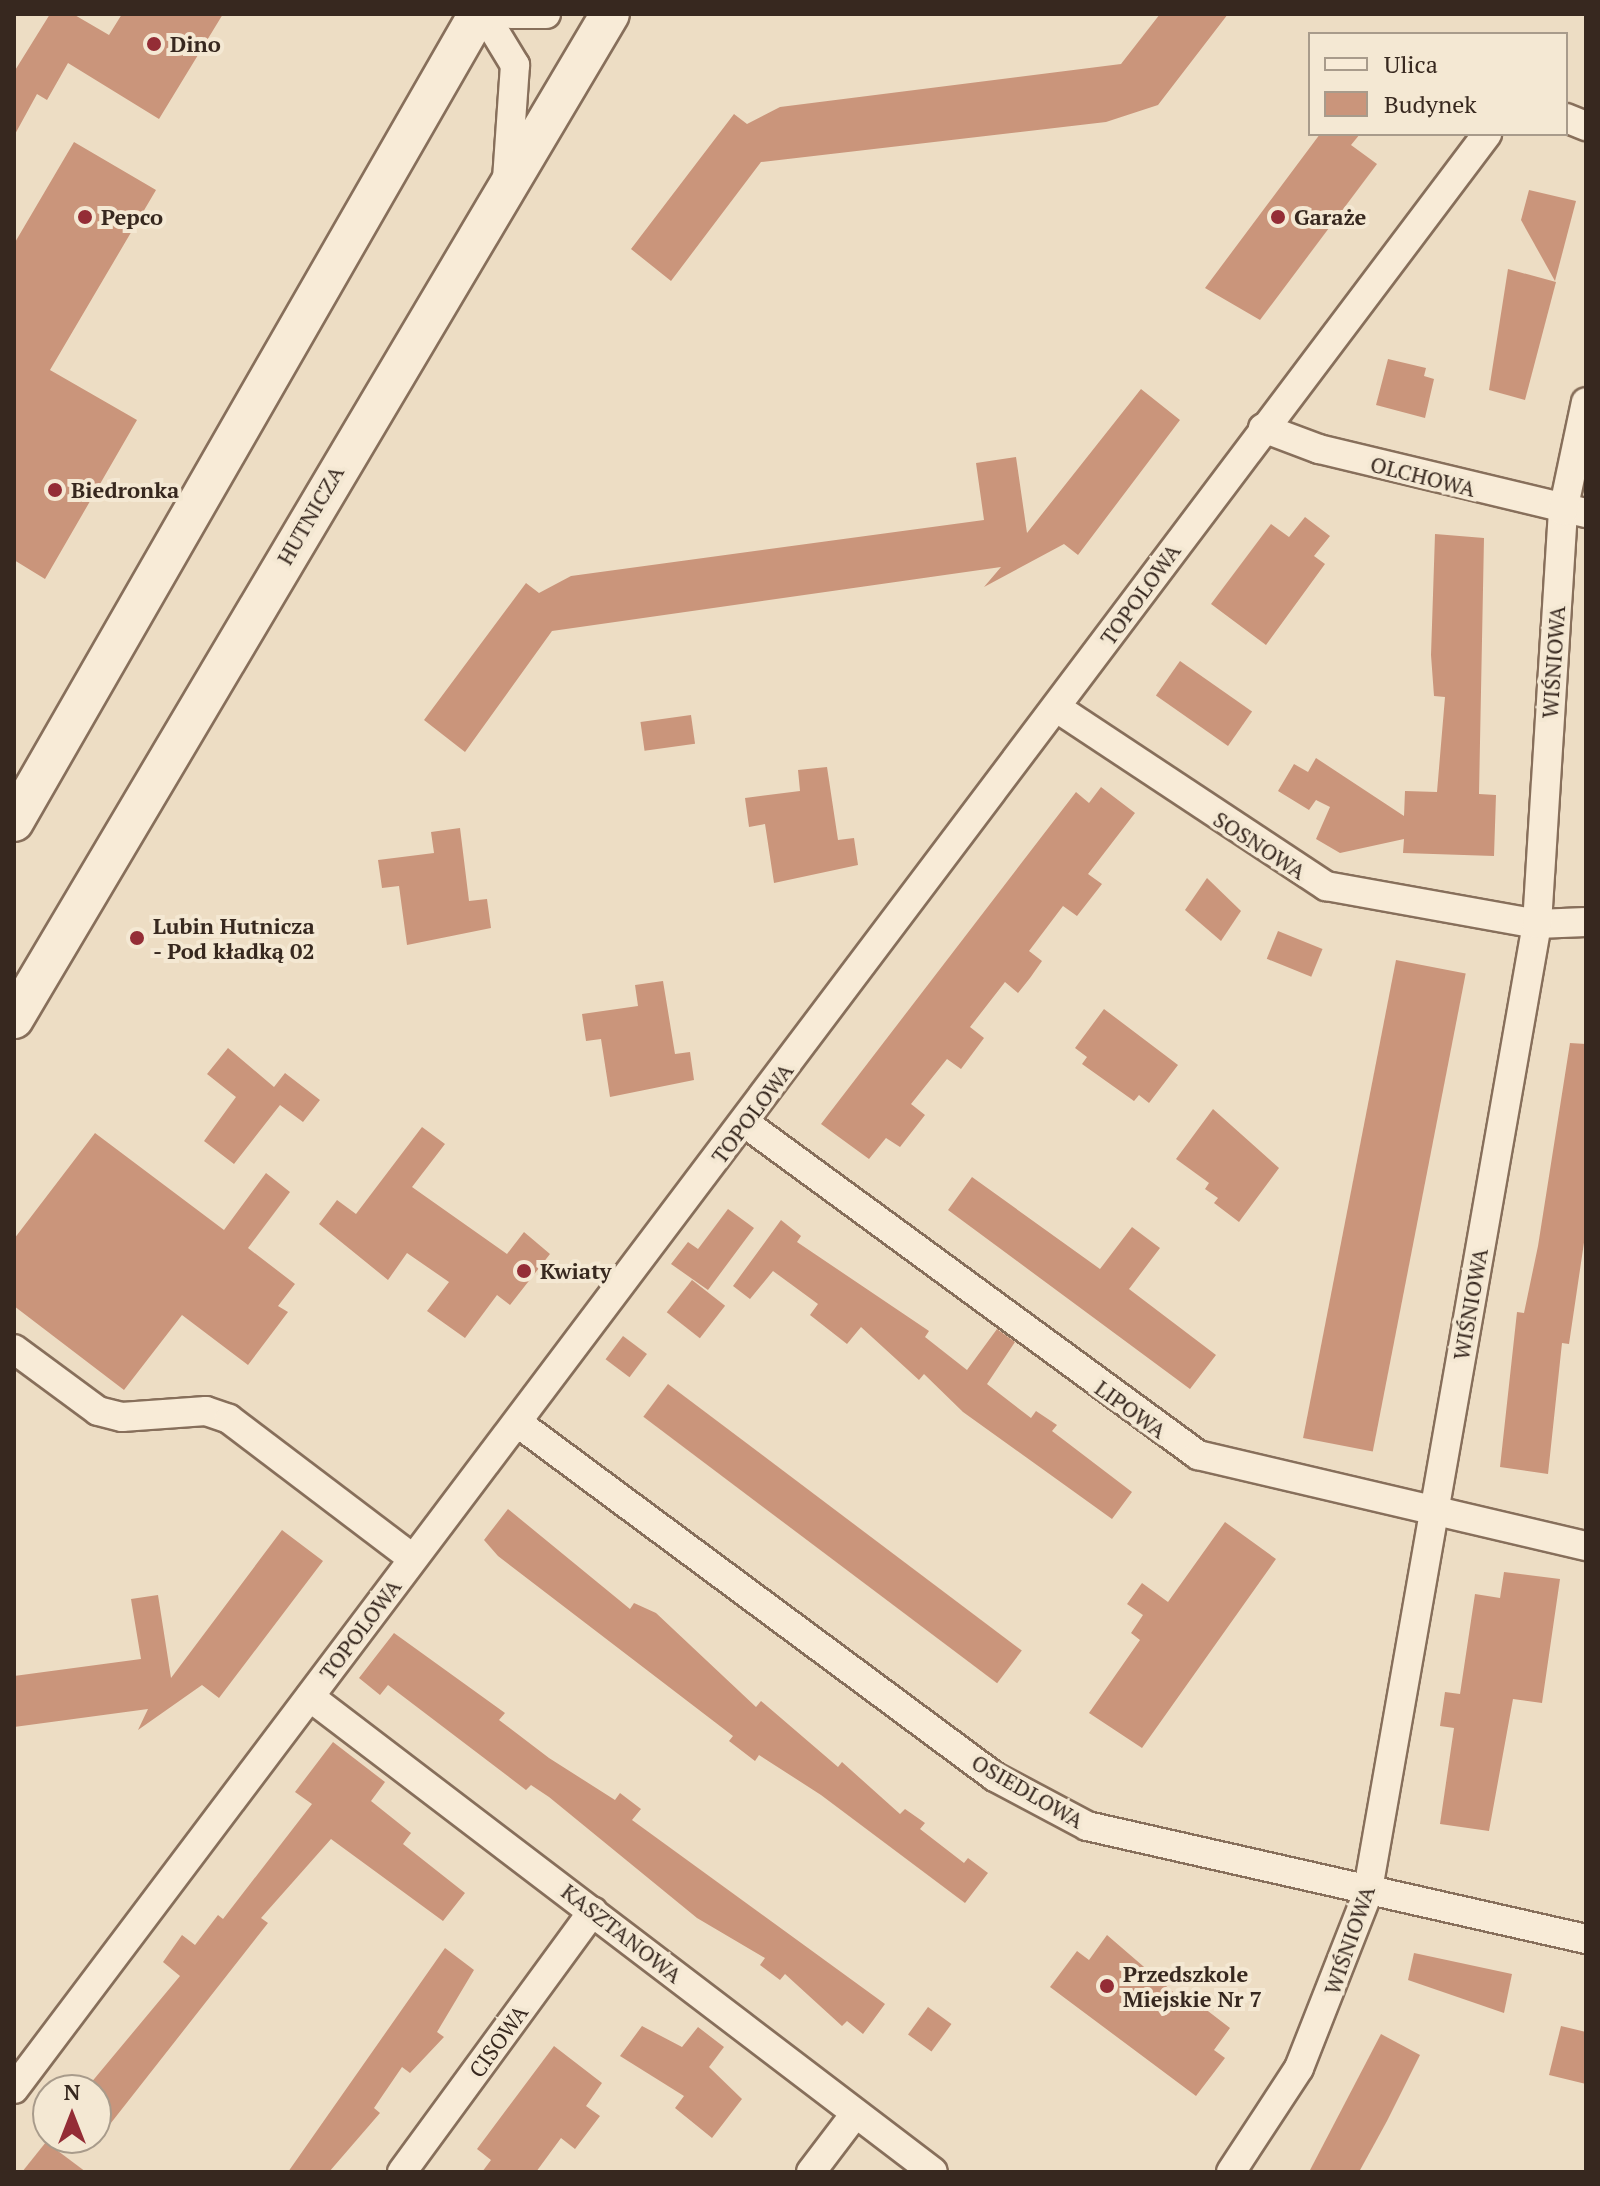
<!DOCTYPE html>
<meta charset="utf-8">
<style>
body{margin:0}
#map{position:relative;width:1600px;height:2186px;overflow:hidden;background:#edddc4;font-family:"PT Serif",serif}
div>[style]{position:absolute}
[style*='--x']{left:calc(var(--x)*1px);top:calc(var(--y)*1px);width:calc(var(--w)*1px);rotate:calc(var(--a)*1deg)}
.building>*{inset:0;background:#ca957b;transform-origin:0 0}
.roads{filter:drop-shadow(2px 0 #876f5b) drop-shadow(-2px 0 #876f5b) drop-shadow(0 2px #876f5b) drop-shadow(0 -2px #876f5b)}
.street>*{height:28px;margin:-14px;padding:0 14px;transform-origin:14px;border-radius:14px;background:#f8ebd7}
.secondary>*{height:38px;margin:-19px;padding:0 19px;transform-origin:19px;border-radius:19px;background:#f8ebd7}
.dots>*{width:22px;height:22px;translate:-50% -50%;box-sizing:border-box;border:4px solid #f4e8d3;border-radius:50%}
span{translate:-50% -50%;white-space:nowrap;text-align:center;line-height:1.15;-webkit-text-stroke:8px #f4e8d3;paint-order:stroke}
.poi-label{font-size:22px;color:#37281f;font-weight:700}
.left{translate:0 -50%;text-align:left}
.street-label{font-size:22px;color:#37281f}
.frame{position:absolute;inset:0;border:16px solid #37281f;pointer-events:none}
.legend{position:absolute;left:1308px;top:32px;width:260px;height:104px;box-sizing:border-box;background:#f4e8d3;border:2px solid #a89b8b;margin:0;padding:10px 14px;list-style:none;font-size:24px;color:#37281f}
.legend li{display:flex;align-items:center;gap:16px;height:40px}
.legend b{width:40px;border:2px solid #a89b8b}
.north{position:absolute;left:32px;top:2074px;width:80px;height:80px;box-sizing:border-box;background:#f4e8d3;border:2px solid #a89b8b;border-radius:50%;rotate:0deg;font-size:22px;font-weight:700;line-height:32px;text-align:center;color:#37281f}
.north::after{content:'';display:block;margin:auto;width:28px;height:36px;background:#942d36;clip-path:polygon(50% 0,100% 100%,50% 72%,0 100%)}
</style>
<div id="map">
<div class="building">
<i style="clip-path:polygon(50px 14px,73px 14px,109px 35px,122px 14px,223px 14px,159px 119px,68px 63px,47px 100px,37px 94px,14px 136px,14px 72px)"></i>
<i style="clip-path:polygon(1160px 14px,1228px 14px,1158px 105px,1106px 122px,761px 162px,671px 281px,631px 249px,734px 114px,747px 124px,780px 107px,1121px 64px)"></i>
<i style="clip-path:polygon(1320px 134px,1360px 134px,1351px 145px,1377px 164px,1260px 320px,1205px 288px)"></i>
<i style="clip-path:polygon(74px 142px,156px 190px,50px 370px,137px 420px,45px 579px,14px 560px,14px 244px)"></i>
<i style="clip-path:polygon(1529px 190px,1576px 201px,1555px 281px,1521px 220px)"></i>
<i style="clip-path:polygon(1508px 269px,1556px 282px,1525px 400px,1489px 390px)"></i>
<i style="clip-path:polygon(1388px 359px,1426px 368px,1424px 376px,1434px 379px,1425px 418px,1376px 405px)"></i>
<i style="clip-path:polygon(1141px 389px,1180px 420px,1078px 555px,1064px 544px,984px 587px,1001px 567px,552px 631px,465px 752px,424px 720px,526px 583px,539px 593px,571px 576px,984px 520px,976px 463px,1016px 457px,1027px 533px)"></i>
<i style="clip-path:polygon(1305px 517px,1330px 536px,1314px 556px,1325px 564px,1266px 645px,1211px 604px,1271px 524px,1289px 537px)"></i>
<i style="clip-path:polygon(1435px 534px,1484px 538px,1479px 794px,1496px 795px,1494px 856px,1403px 853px,1404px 839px,1340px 853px,1316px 839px,1330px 807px,1316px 800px,1309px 810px,1278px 791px,1294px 764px,1308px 772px,1316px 758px,1404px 816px,1405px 791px,1437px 792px,1445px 697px,1434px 696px,1431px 655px)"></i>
<i style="left:1180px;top:661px;width:88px;height:42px;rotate:35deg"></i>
<i style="left:691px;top:715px;width:29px;height:51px;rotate:82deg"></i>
<i style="clip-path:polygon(827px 767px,838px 840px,854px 838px,858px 865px,774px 883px,765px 824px,749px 827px,745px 798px,800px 791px,798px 770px)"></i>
<i style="clip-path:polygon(1101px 787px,1135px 813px,1088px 874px,1102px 884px,1077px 916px,1063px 906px,1029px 951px,1042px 961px,1030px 978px,1018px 993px,1005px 982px,970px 1027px,984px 1038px,961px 1069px,947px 1059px,911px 1104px,925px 1115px,900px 1147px,886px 1138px,869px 1159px,821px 1124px,1076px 792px,1089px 803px)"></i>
<i style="clip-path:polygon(460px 828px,469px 901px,487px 899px,491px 928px,407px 945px,399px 886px,382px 888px,378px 860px,434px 853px,431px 832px)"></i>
<i style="clip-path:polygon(1207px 878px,1241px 911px,1221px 941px,1185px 910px)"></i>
<i style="left:1278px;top:931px;width:48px;height:30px;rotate:22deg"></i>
<i style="left:1396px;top:960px;width:71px;height:487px;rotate:11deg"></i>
<i style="clip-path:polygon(663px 981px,675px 1054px,690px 1052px,694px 1080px,610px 1097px,601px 1039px,586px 1041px,582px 1014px,638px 1006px,635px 985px)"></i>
<i style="clip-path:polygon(1104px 1009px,1178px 1065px,1149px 1103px,1139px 1095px,1134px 1101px,1082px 1064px,1087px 1057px,1075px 1048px)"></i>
<i style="clip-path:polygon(1570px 1043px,1586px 1044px,1586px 1229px,1569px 1344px,1562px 1343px,1548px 1474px,1500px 1467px,1517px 1312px,1524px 1313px,1538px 1246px)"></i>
<i style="clip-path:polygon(228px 1048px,274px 1087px,285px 1073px,320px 1100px,303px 1122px,280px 1105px,234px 1164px,204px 1141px,236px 1097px,207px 1074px)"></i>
<i style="clip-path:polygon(1213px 1109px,1279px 1168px,1239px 1222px,1214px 1203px,1218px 1198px,1205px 1189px,1209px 1183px,1176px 1159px)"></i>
<i style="clip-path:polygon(422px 1127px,445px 1144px,412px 1187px,507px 1254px,524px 1232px,550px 1254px,510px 1305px,497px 1295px,465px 1338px,427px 1311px,449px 1282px,407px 1253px,388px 1280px,319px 1224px,337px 1200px,356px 1214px)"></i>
<i style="clip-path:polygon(95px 1133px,224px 1230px,266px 1173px,290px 1192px,248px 1248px,295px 1284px,278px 1306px,288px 1312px,248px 1365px,182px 1315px,124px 1390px,14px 1306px,14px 1239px)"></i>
<i style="clip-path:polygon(972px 1177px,1100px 1269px,1132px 1227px,1160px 1248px,1129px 1289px,1216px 1355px,1190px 1389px,948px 1210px)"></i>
<i style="clip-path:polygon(728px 1209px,754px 1228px,708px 1290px,671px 1264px,688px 1242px,698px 1249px)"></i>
<i style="clip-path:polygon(781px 1220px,801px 1236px,797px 1242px,929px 1331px,925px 1337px,967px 1370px,997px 1329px,1015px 1342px,987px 1384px,1031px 1418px,1036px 1411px,1057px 1425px,1052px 1431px,1132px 1492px,1112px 1519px,963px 1412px,924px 1374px,919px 1380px,861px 1327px,847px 1344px,810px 1315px,818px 1304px,773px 1271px,750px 1299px,733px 1286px)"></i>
<i style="left:692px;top:1280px;width:42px;height:41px;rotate:38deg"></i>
<i style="left:623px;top:1336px;width:30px;height:29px;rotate:37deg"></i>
<i style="left:668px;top:1384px;width:443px;height:41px;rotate:37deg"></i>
<i style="clip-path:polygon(508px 1509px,630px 1609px,634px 1603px,656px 1613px,756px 1707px,761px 1701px,838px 1767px,842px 1762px,900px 1814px,905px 1809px,925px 1823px,920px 1829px,964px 1863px,968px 1858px,988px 1873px,965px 1903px,821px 1795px,759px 1755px,755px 1761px,729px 1741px,733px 1736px,498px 1556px,484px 1540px)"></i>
<i style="clip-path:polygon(1225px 1522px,1276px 1559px,1142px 1748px,1089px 1713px,1140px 1640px,1131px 1633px,1143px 1615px,1127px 1604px,1142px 1583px,1168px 1602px)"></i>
<i style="clip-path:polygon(282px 1530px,323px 1561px,219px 1698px,202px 1685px,138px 1730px,148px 1709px,14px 1727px,14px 1676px,141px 1659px,131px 1599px,158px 1595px,171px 1678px)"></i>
<i style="clip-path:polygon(1504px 1572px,1560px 1579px,1542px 1703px,1513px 1699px,1489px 1831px,1440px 1824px,1454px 1728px,1440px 1726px,1445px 1692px,1460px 1694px,1475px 1594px,1500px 1598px)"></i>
<i style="clip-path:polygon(394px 1633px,505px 1713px,499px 1720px,549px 1758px,615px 1800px,620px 1793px,641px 1809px,632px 1820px,885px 2004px,863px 2034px,847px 2021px,842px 2026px,785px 1974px,780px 1980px,760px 1965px,765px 1958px,697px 1918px,549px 1797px,531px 1785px,526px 1790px,388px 1685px,380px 1695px,359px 1678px)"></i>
<i style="clip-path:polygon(333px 1742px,385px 1782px,371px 1801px,411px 1833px,403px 1844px,465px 1893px,443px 1921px,331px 1839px,261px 1918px,268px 1923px,96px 2142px,96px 2090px,85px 2090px,180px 1976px,163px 1962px,182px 1935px,195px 1945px,218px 1915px,223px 1919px,312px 1804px,295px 1792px)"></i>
<i style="clip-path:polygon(1107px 1935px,1187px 2004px,1191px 1998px,1230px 2028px,1214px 2050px,1225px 2058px,1196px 2096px,1050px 1987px,1077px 1951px,1089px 1960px)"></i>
<i style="clip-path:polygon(445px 1948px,474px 1970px,437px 2032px,444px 2037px,410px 2073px,402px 2067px,374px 2108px,380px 2113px,329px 2172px,288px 2172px)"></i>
<i style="clip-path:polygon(1414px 1953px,1512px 1974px,1504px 2013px,1408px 1980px)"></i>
<i style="left:928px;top:2007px;width:29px;height:34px;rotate:36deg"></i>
<i style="clip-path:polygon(642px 2026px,682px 2047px,698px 2027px,724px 2047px,709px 2067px,742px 2099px,712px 2138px,675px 2108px,684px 2096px,620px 2056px)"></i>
<i style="clip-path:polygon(1561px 2026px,1586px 2032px,1586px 2084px,1549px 2075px)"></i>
<i style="clip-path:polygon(1381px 2034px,1420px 2055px,1387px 2121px,1359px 2172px,1309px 2172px)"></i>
<i style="clip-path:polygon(554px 2046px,602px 2083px,586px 2106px,600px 2116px,575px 2149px,561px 2138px,536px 2172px,482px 2172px,491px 2160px,477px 2149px)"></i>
<i style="clip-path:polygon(46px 2142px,86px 2172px,22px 2172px)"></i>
</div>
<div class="roads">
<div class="street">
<i style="--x:484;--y:14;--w:60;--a:58.7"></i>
<i style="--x:515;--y:65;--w:114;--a:94"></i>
<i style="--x:511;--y:14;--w:35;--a:0"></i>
<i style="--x:1566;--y:118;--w:22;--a:22"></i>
<i style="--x:1263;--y:428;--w:60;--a:20.6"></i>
<i style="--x:1319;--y:449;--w:275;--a:13.5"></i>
<i style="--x:1057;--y:708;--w:323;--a:33.5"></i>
<i style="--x:1326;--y:886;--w:214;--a:10.2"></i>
<i style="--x:1537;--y:924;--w:49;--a:-2.3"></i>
<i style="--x:745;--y:1123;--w:562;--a:36.24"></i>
<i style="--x:1198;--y:1455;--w:399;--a:13.2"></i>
<i style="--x:14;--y:1349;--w:104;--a:36.4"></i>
<i style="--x:98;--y:1411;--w:25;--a:14"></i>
<i style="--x:122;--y:1417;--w:84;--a:-4.1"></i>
<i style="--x:206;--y:1411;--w:24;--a:19"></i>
<i style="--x:229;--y:1419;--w:230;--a:37.2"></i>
<i style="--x:518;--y:1423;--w:594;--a:36.58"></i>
<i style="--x:995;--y:1777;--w:104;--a:28"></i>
<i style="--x:1087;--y:1826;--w:512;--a:12.76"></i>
<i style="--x:310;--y:1697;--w:783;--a:37.32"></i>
<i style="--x:14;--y:2089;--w:2448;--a:-53"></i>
<i style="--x:402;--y:2172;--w:323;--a:-53.8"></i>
<i style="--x:811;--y:2172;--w:73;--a:-52.8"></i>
<i style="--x:1231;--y:2172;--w:124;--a:-56.8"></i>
<i style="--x:1299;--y:2068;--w:186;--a:-68.5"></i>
<i style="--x:1367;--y:1895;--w:986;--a:-80.07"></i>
<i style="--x:1537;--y:924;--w:414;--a:-86.4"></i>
<i style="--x:1563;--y:511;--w:111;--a:-78.1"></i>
</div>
<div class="secondary">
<i style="--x:14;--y:822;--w:932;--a:-60.13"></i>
<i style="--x:14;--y:1019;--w:1168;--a:-59.33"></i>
</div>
</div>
<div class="dots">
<i style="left:154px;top:44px;background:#942d36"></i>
<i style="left:85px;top:217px;background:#942d36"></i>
<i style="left:1278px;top:217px;background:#942d36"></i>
<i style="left:55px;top:490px;background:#942d36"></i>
<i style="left:137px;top:938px;background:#942d36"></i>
<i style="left:524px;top:1271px;background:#942d36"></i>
<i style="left:1107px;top:1986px;background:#942d36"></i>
</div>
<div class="poi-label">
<span class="left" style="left:170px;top:44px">Dino</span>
<span class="left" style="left:101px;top:217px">Pepco</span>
<span class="left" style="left:1294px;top:217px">Garaże</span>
<span class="left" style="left:71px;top:490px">Biedronka</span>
<span class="left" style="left:153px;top:938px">Lubin Hutnicza<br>- Pod kładką 02</span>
<span class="left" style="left:540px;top:1271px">Kwiaty</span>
<span class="left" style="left:1123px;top:1986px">Przedszkole<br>Miejskie Nr 7</span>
</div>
<div class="street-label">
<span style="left:1423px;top:476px;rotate:14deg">OLCHOWA</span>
<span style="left:310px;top:515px;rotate:-60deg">HUTNICZA</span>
<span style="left:1140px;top:594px;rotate:-54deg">TOPOLOWA</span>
<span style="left:1553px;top:662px;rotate:-86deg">WIŚNIOWA</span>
<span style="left:1260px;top:845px;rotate:33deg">SOSNOWA</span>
<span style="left:752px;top:1113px;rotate:-53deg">TOPOLOWA</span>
<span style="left:1470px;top:1304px;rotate:-80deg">WIŚNIOWA</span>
<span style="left:1131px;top:1409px;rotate:36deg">LIPOWA</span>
<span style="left:360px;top:1629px;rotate:-53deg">TOPOLOWA</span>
<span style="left:1028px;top:1791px;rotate:30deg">OSIEDLOWA</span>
<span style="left:622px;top:1933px;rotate:38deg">KASZTANOWA</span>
<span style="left:1349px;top:1940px;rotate:-71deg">WIŚNIOWA</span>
<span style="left:498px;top:2041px;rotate:-54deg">CISOWA</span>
</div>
<div class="frame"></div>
<ul class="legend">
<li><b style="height:10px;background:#f8ebd7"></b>Ulica</li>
<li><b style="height:22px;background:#ca957b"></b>Budynek</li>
</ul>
<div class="north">N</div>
</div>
